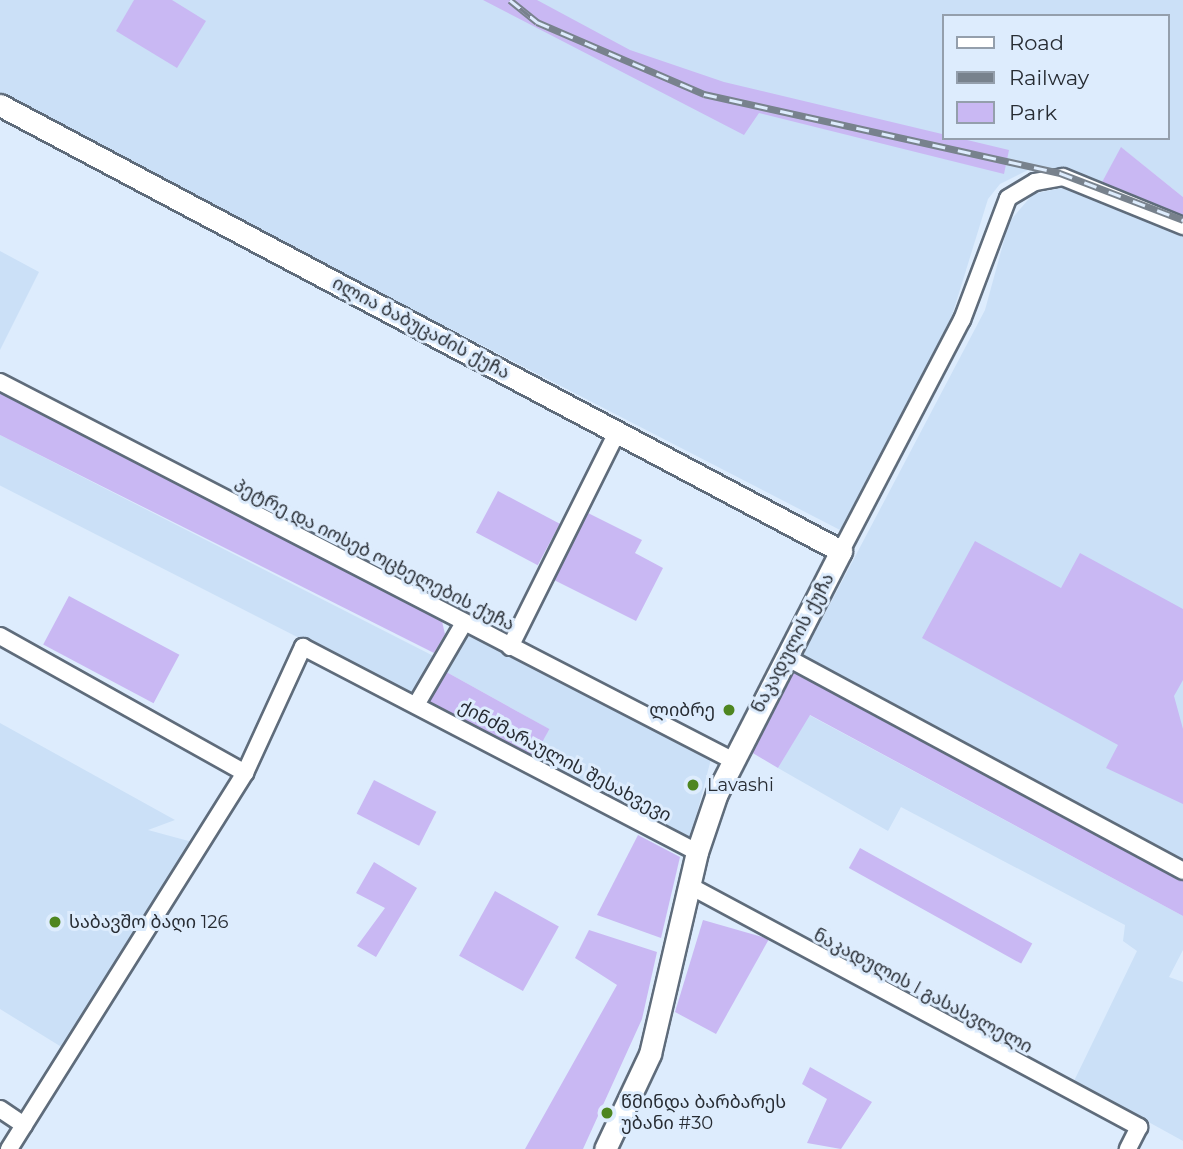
<!DOCTYPE html>
<meta charset="utf-8">
<style>
body{margin:0}
#map{position:relative;width:1183px;height:1149px;overflow:hidden;background:#ddecfd;font-family:Montserrat,"Noto Sans Georgian",sans-serif}
div>[style]{position:absolute}
[style*='--x']{left:calc(var(--x)*1px);top:calc(var(--y)*1px);width:calc(var(--w)*1px);rotate:calc(var(--a)*1deg)}
.built>*{inset:0;background:#cbe0f7;transform-origin:0 0}
.green>*{inset:0;background:#c9b8f3;transform-origin:0 0}
.roads{filter:drop-shadow(2px 0 #5f6c7b) drop-shadow(-2px 0 #5f6c7b) drop-shadow(0 2px #5f6c7b) drop-shadow(0 -2px #5f6c7b)}
.street>*{height:16px;margin:-8px;padding:0 8px;transform-origin:8px;border-radius:8px;background:#fff}
.secondary>*{height:21px;margin:-10.5px;padding:0 10.5px;transform-origin:10.5px;border-radius:10.5px;background:#fff}
.rail>*{height:7px;margin-top:-3.5px;transform-origin:0;background:repeating-linear-gradient(90deg,#ddecfd 0 13px,#78828d 0 26px);box-sizing:border-box;border-block:2px solid #78828d}
.dots>*{width:19px;height:19px;translate:-50% -50%;box-sizing:border-box;border:4px solid #ddecfd;border-radius:50%}
span{translate:-50% -50%;white-space:nowrap;text-align:center;line-height:1.15;-webkit-text-stroke:6px #ddecfd;paint-order:stroke}
.street-label{font-size:18px;color:#272c33}
.poi-label{font-size:18px;color:#272c33}
.right{translate:-100% -50%;text-align:right}
.left{translate:0 -50%;text-align:left}
.legend{position:absolute;left:942px;top:14px;width:228px;height:126px;box-sizing:border-box;background:#ddecfd;border:2px solid #949fac;margin:0;padding:9px 12px;list-style:none;font-size:21px;color:#272c33}
.legend li{display:flex;align-items:center;gap:14px;height:35px}
.legend b{width:35px;border:2px solid #949fac}
</style>
<div id="map">
<div class="built">
<i style="clip-path:polygon(evenodd,0 0,1183px 0,1183px 197px,1122px 148px,1101px 184px,1036px 166px,1000px 184px,988px 199px,950px 322px,842px 531px,0 97px,0 0,943px 16px,1167px 16px,1167px 138px,943px 138px,943px 16px)"></i>
<i style="clip-path:polygon(1066px 187px,1183px 234px,1183px 865px,800px 661px,985px 310px,1009px 222px,1033px 194px)"></i>
<i style="clip-path:polygon(0 251px,39px 272px,0 350px)"></i>
<i style="left:0;top:435px;width:486px;height:45px;rotate:27deg"></i>
<i style="clip-path:polygon(470px 633px,711px 759px,690px 840px,530px 760px,549px 729px,441px 669px)"></i>
<i style="clip-path:polygon(809px 715px,1183px 916px,1183px 950px,1169px 977px,1183px 982px,1183px 1141px,1074px 1081px,1137px 951px,1123px 941px,1125px 925px,901px 807px,888px 831px,778px 768px)"></i>
<i style="clip-path:polygon(0 723px,175px 820px,148px 830px,196px 843px,68px 1051px,0 1009px)"></i>
</div>
<div class="green">
<i style="clip-path:polygon(134px 0,172px 0,206px 21px,177px 68px,116px 31px)"></i>
<i style="clip-path:polygon(483px 0,537px 0,630px 50px,724px 82px,1009px 150px,1004px 174px,759px 113px,744px 135px)"></i>
<i style="clip-path:polygon(1121px 147px,1183px 197px,1183px 221px,1101px 184px)"></i>
<i style="clip-path:polygon(0 392px,441px 617px,445px 634px,434px 653px,0 435px)"></i>
<i style="left:498px;top:491px;width:70px;height:47px;rotate:28deg"></i>
<i style="clip-path:polygon(586px 512px,642px 540px,635px 553px,663px 568px,636px 621px,552px 579px)"></i>
<i style="clip-path:polygon(975px 541px,1061px 588px,1080px 553px,1183px 609px,1183px 680px,1174px 696px,1183px 729px,1183px 804px,1106px 768px,1118px 745px,922px 638px)"></i>
<i style="left:69px;top:596px;width:125px;height:55px;rotate:28deg"></i>
<i style="left:441px;top:669px;width:124px;height:38px;rotate:29deg"></i>
<i style="clip-path:polygon(792px 669px,1183px 879px,1183px 916px,810px 715px,778px 768px,751px 752px)"></i>
<i style="left:374px;top:780px;width:70px;height:38px;rotate:27deg"></i>
<i style="clip-path:polygon(638px 835px,680px 857px,661px 938px,597px 915px)"></i>
<i style="left:860px;top:848px;width:197px;height:23px;rotate:29deg"></i>
<i style="clip-path:polygon(374px 862px,417px 888px,376px 957px,357px 946px,385px 908px,356px 893px)"></i>
<i style="left:495px;top:891px;width:73px;height:74px;rotate:29deg"></i>
<i style="clip-path:polygon(703px 920px,769px 939px,716px 1034px,675px 1012px)"></i>
<i style="clip-path:polygon(589px 930px,657px 952px,642px 1019px,583px 1149px,525px 1149px,617px 985px,575px 958px)"></i>
<i style="clip-path:polygon(810px 1067px,872px 1102px,841px 1149px,807px 1143px,827px 1099px,802px 1084px)"></i>
</div>
<div class="roads">
<div class="street">
<i style="--x:0;--y:382;--w:824;--a:27.31"></i>
<i style="--x:841;--y:551;--w:261;--a:-62.4"></i>
<i style="--x:962;--y:320;--w:130;--a:-69.3"></i>
<i style="--x:1008;--y:198;--w:31;--a:-31"></i>
<i style="--x:1035;--y:182;--w:28;--a:-10"></i>
<i style="--x:1063;--y:177;--w:130;--a:22.2"></i>
<i style="--x:0;--y:636;--w:281;--a:29.2"></i>
<i style="--x:510;--y:647;--w:240;--a:-63.5"></i>
<i style="--x:786;--y:657;--w:451;--a:28.3"></i>
<i style="--x:416;--y:705;--w:95;--a:-59.7"></i>
<i style="--x:690;--y:886;--w:510;--a:28.22"></i>
<i style="--x:1139;--y:1127;--w:25;--a:117"></i>
<i style="--x:0;--y:1109;--w:29;--a:34"></i>
<i style="--x:9;--y:1149;--w:444;--a:-57.9"></i>
<i style="--x:245;--y:773;--w:139;--a:-65.3"></i>
<i style="--x:303;--y:647;--w:444;--a:27.5"></i>
</div>
<div class="secondary">
<i style="--x:0;--y:105;--w:952;--a:27.94"></i>
<i style="--x:841;--y:551;--w:272;--a:117.1"></i>
<i style="--x:717;--y:793;--w:62;--a:108.7"></i>
<i style="--x:697;--y:852;--w:207;--a:103.1"></i>
<i style="--x:650;--y:1054;--w:105;--a:115.3"></i>
</div>
</div>
<div class="rail">
<i style="--x:510;--y:0;--w:35;--a:39"></i>
<i style="--x:537;--y:22;--w:182;--a:23.3"></i>
<i style="--x:704;--y:94;--w:365;--a:12.5"></i>
<i style="--x:1060;--y:173;--w:132;--a:20.9"></i>
</div>
<div class="dots">
<i style="left:729px;top:710px;background:#4e8620"></i>
<i style="left:693px;top:785px;background:#4e8620"></i>
<i style="left:55px;top:922px;background:#4e8620"></i>
<i style="left:607px;top:1113px;background:#4e8620"></i>
</div>
<div class="street-label">
<span style="left:421px;top:328px;rotate:28deg">ილია ბაბუცაძის ქუჩა</span>
<span style="left:374px;top:555px;rotate:27deg">პეტრე და იოსებ ოცხელების ქუჩა</span>
<span style="left:793px;top:643px;rotate:-62deg">ნაკადულის ქუჩა</span>
<span style="left:565px;top:761px;rotate:28deg">ქინძმარაულის შესახვევი</span>
<span style="left:923px;top:991px;rotate:28deg">ნაკადულის I გასასვლელი</span>
</div>
<div class="poi-label">
<span class="right" style="left:715px;top:710px">ლიბრე</span>
<span class="left" style="left:707px;top:785px">Lavashi</span>
<span class="left" style="left:69px;top:922px">საბავშო ბაღი 126</span>
<span class="left" style="left:621px;top:1113px">წმინდა ბარბარეს<br>უბანი #30</span>
</div>
<ul class="legend">
<li><b style="height:9px;background:#fff"></b>Road</li>
<li><b style="height:9px;background:#78828d"></b>Railway</li>
<li><b style="height:19px;background:#c9b8f3"></b>Park</li>
</ul>
</div>
